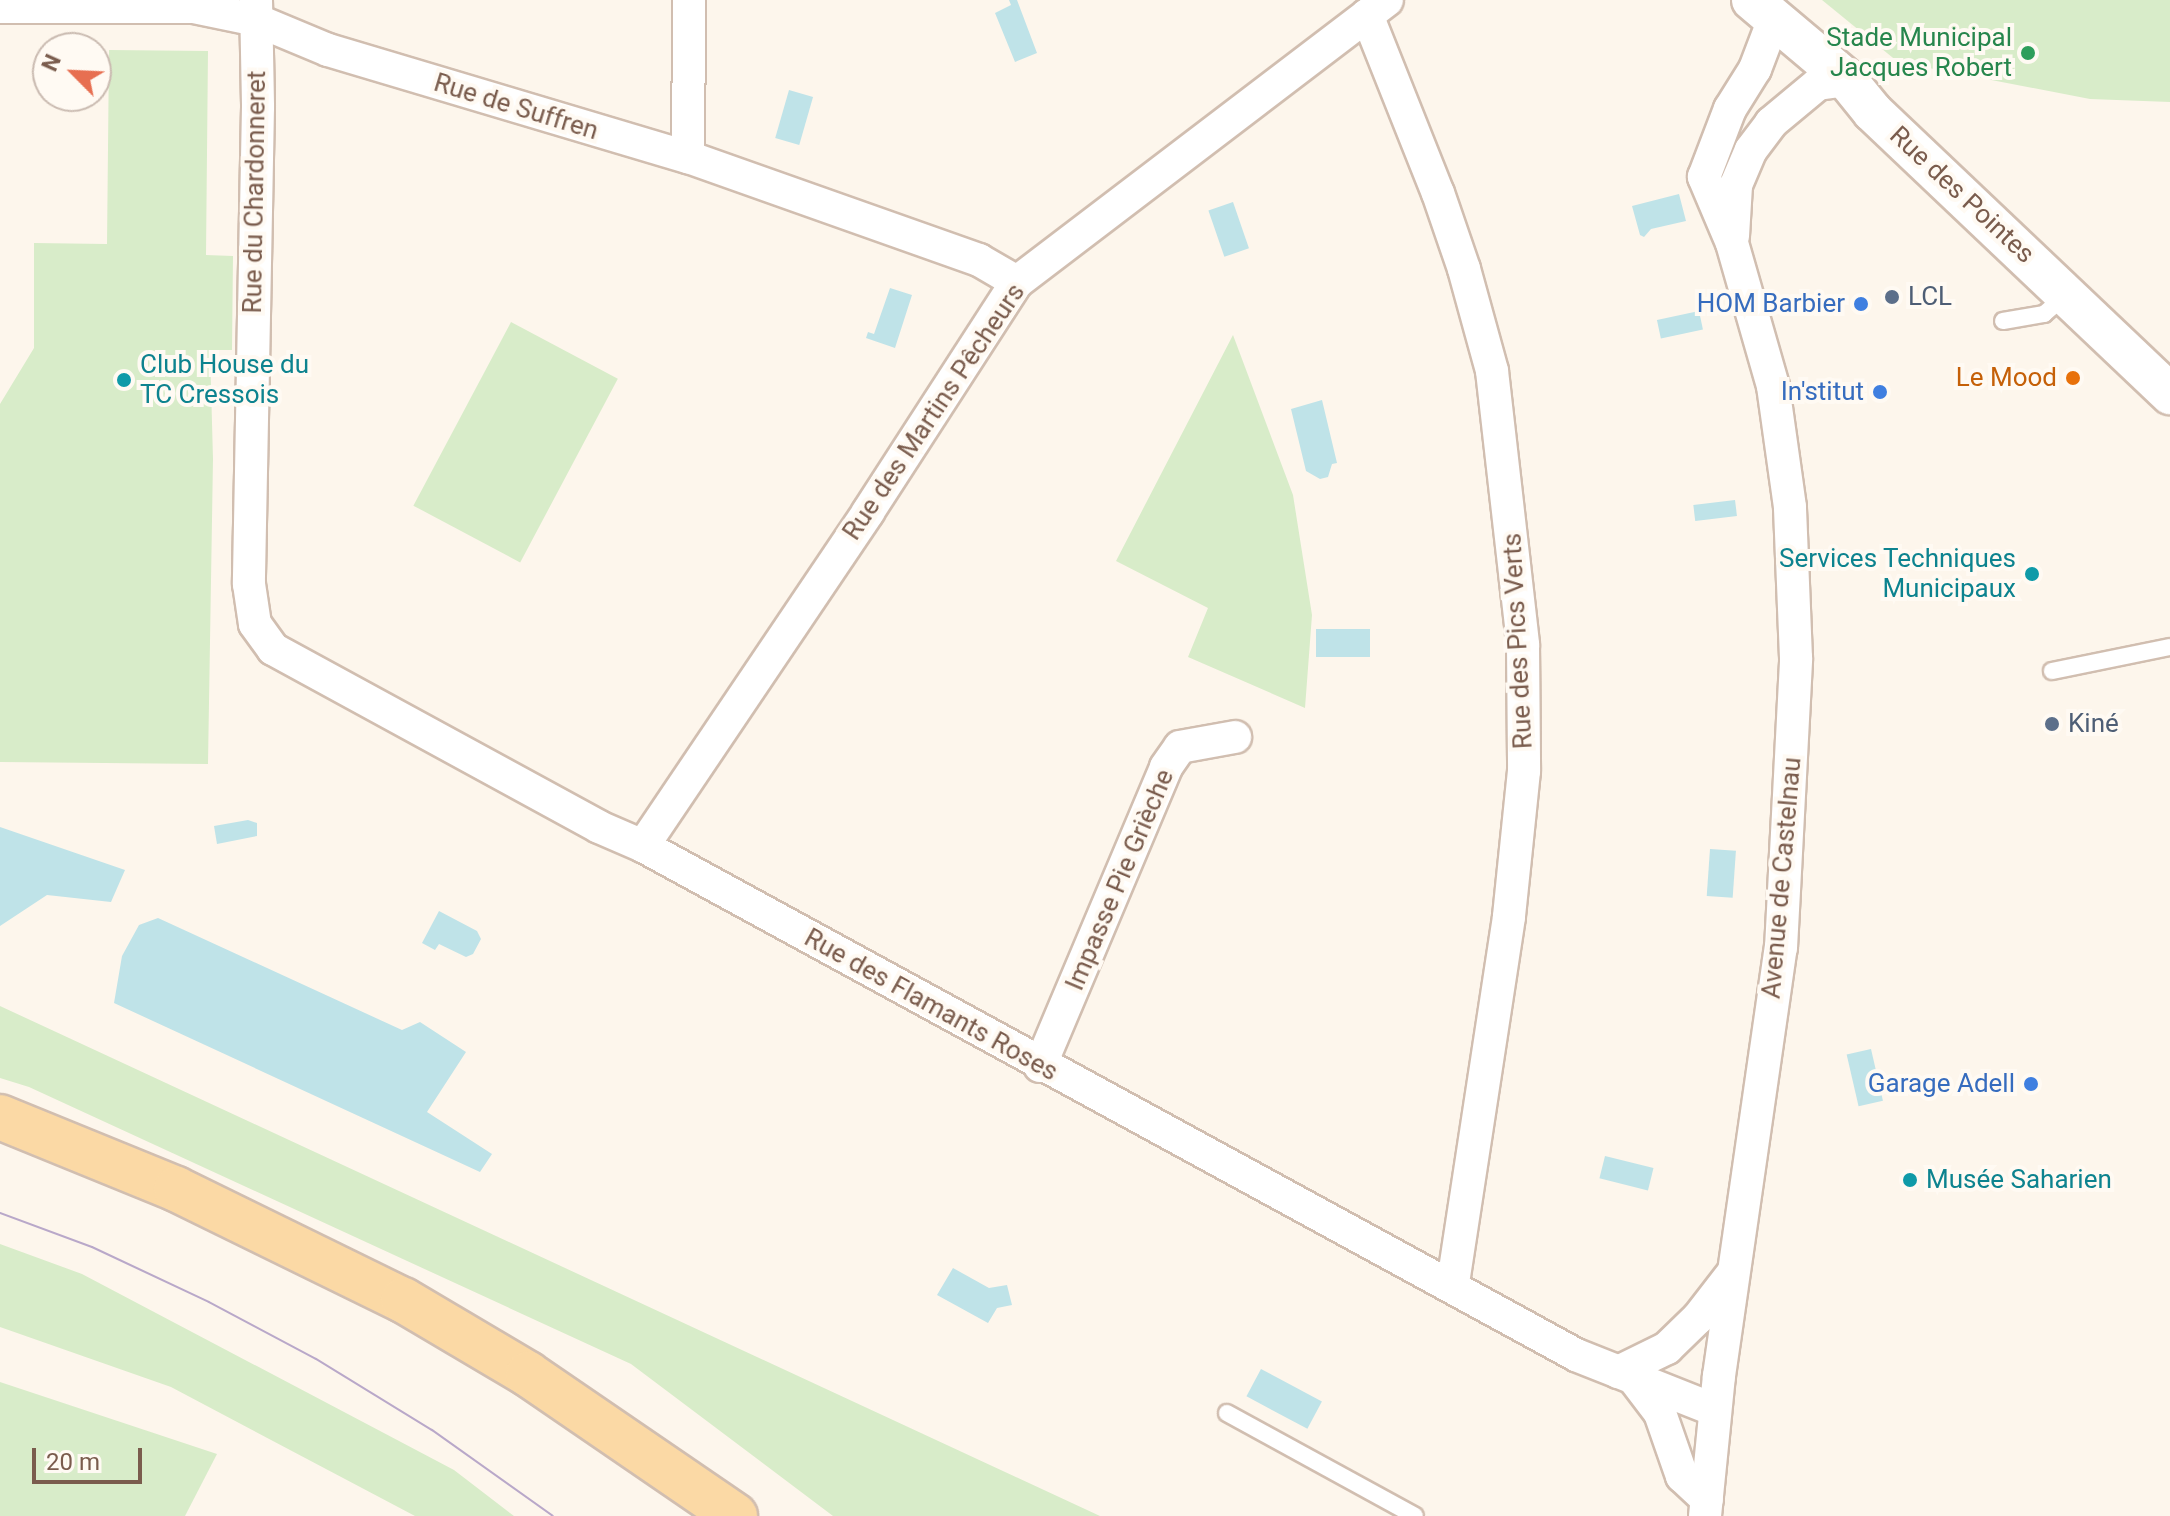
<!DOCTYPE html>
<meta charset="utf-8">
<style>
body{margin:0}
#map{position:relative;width:2170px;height:1516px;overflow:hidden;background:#fdf6ec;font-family:Roboto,sans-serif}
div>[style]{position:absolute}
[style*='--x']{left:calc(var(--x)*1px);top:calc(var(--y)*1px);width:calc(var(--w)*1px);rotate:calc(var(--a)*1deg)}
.green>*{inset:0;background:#d8ecc9;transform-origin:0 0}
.water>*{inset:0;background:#bfe3e8;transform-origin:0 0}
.roads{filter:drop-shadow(2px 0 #d1beb0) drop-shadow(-2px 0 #d1beb0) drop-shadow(0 2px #d1beb0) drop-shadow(0 -2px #d1beb0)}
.service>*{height:16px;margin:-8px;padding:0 8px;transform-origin:8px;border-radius:8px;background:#fff}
.minor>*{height:32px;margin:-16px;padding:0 16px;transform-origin:16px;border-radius:16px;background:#fff}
.tertiary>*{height:40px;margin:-20px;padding:0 20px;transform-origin:20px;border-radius:20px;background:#fff}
.primary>*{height:44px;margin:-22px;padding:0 22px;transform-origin:22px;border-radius:22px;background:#fbd9a5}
.tram>*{height:2px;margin:-1px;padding:0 1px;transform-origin:1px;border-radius:1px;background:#b9a8c9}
.dots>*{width:22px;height:22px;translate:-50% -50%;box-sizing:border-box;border:4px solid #fffaf3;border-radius:50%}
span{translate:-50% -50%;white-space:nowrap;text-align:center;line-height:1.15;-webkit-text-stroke:8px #fffaf3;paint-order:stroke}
.leisure-label{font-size:26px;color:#27864d}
.right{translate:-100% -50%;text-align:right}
.street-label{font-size:26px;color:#7a5c4d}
.service-label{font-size:26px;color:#4e5e75}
.left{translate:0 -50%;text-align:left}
.shop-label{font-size:26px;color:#366cbe}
.culture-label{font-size:26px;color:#0d838f}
.food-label{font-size:26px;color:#c56008}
.north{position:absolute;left:32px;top:32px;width:80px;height:80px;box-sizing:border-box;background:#fffaf3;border:2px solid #cabbb1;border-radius:50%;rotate:294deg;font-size:22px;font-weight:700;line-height:32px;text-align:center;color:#7a5c4d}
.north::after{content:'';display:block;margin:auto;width:28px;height:36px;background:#e76f51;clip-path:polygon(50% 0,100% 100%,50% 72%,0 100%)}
.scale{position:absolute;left:32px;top:1448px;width:110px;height:36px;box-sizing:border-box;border:4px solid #7a5c4d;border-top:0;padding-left:10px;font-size:24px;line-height:28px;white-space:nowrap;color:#7a5c4d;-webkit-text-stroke:6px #fffaf3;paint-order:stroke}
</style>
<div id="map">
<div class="green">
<i style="clip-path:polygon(1822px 0,2170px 0,2170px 102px,2090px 99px,1898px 62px)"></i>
<i style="clip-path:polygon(109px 50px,208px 51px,206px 255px,233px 256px,232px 350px,210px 350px,213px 459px,208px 764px,0 762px,0 404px,34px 348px,34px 243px,107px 244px)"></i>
<i style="left:511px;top:322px;width:121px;height:208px;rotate:28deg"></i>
<i style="clip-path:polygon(1233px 335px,1293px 495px,1312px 615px,1305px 708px,1188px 657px,1208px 608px,1116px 561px)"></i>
<i style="clip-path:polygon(0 1006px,1100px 1516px,833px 1516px,631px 1364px,29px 1087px,0 1078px)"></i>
<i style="clip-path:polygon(0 1244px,82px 1274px,454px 1470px,514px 1516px,415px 1516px,171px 1387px,0 1327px)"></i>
<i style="clip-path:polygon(0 1382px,217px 1454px,185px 1516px,0 1516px)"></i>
</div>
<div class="water">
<i style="clip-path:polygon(1009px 0,1017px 0,1037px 53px,1015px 62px,995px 13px,1011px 5px)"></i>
<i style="left:789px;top:90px;width:25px;height:50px;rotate:16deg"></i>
<i style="clip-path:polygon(1679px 194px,1686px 221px,1651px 229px,1644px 237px,1640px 235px,1632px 206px)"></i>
<i style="left:1233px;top:202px;width:49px;height:26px;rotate:71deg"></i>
<i style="clip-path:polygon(890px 288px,912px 295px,895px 348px,866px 338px,868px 332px,874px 334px)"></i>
<i style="left:1699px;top:311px;width:19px;height:43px;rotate:78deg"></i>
<i style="clip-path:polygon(1322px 400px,1337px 463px,1332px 464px,1328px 477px,1320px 479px,1306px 471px,1291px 409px)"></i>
<i style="left:1735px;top:500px;width:16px;height:42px;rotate:83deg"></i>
<i style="left:1316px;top:629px;width:54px;height:28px"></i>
<i style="clip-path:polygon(248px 820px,257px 823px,257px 836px,217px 844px,214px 826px)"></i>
<i style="clip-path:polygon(0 827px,125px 870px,111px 902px,47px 895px,0 926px)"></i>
<i style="left:1710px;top:849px;width:26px;height:47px;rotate:4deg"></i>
<i style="clip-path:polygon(439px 911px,477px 931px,481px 939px,473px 954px,466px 957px,439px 944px,435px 950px,422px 943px)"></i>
<i style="clip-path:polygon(158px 918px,402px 1030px,420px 1022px,466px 1052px,427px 1112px,492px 1154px,480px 1172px,114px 1003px,122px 956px,139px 925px)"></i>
<i style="left:1871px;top:1049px;width:53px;height:25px;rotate:77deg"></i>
<i style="left:1605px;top:1156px;width:50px;height:23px;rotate:14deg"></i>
<i style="clip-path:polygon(953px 1268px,989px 1288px,1007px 1285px,1012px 1305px,997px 1308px,988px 1323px,937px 1295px)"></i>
<i style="left:1261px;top:1369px;width:69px;height:31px;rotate:28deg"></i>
</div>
<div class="roads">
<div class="service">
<i style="--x:2003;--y:321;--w:42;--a:-9.7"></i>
<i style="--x:2044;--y:314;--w:29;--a:-41"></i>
<i style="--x:2052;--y:671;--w:120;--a:-11.5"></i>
<i style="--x:1227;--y:1413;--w:214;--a:28.7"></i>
</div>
<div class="minor">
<i style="--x:256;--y:0;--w:107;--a:88.9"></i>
<i style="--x:258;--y:107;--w:477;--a:91.1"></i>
<i style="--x:249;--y:584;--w:40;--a:81.5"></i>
<i style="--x:255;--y:624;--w:31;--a:54"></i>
<i style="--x:273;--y:649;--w:371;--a:28.6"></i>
<i style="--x:599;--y:827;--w:48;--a:23.4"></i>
<i style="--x:643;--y:846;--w:1063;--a:28.61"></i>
<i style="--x:1576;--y:1355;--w:149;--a:21.6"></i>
<i style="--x:0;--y:7;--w:194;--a:0"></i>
<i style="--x:194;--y:7;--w:63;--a:11.8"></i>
<i style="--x:256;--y:20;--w:78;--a:22.6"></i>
<i style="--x:328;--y:50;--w:376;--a:16.6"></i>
<i style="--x:688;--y:157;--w:309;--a:19.5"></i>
<i style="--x:979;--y:260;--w:44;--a:30.1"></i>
<i style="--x:1367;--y:15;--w:192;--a:68.3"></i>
<i style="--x:1438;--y:193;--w:80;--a:71.1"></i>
<i style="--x:1464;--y:269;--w:106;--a:74.6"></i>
<i style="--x:1492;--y:371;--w:276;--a:83.5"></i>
<i style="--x:1523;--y:645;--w:126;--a:89.5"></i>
<i style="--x:1524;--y:771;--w:147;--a:95.9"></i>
<i style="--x:1509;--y:917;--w:372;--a:98.7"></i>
<i style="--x:688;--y:157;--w:157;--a:-89.6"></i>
<i style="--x:1733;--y:236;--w:51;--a:-86.6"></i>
<i style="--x:1736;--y:185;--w:38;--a:-67"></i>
<i style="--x:1751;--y:150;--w:34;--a:-53"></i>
<i style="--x:1771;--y:123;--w:61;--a:-39.7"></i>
<i style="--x:1818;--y:84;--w:29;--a:-8"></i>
<i style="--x:643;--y:846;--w:403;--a:-56"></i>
<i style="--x:868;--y:512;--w:274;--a:-57.1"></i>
<i style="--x:1017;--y:282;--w:465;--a:-37.3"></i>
<i style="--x:1040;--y:1066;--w:324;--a:-67.1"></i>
<i style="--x:1166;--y:767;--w:24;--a:-55"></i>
<i style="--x:1180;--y:747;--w:56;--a:-10.3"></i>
<i style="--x:1618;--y:1372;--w:55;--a:-26.1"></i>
<i style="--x:1667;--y:1348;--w:43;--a:-44.1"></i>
<i style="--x:1698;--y:1318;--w:56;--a:-52.3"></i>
<i style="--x:1635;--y:1380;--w:41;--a:52.9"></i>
<i style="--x:1660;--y:1413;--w:67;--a:70.8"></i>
<i style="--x:1682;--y:1476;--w:34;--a:43"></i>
<i style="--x:1705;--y:1516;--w:141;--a:-84.3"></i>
<i style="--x:1719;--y:1376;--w:432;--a:-81.8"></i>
<i style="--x:1781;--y:948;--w:290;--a:-87"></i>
<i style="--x:1796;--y:658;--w:151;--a:-92.3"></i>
<i style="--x:1790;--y:507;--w:122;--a:-98"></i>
<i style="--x:1773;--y:386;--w:149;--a:-106"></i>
<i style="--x:1732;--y:243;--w:72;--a:-113"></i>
<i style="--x:1704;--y:177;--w:73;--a:-69.1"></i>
<i style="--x:1730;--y:109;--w:47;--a:-58"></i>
<i style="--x:1755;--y:69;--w:53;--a:-69.2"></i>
</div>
<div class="tertiary">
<i style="--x:1752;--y:0;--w:124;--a:40.1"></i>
<i style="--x:1847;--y:80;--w:41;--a:50.9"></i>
<i style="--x:1873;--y:112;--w:410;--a:43.5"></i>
</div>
<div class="primary">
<i style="--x:0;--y:1117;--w:190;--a:22.2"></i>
<i style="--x:176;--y:1189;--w:253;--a:26.1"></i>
<i style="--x:403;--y:1300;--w:145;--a:30.6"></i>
<i style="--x:528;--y:1374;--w:251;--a:34.4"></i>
</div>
</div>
<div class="tram">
<i style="--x:0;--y:1213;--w:98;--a:20.3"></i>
<i style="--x:92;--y:1247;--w:129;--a:25.2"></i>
<i style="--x:209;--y:1302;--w:121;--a:28"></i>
<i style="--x:316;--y:1359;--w:136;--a:31.5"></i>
<i style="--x:432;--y:1430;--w:148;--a:35.4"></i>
</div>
<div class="dots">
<i style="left:2028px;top:53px;background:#2e9e5b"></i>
<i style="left:1892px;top:297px;background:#5c6f8a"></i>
<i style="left:1861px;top:304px;background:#3f7fe0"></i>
<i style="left:2073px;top:378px;background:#e8710a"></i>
<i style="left:124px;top:380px;background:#0f9aa8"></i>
<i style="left:1880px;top:392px;background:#3f7fe0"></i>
<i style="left:2032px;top:574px;background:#0f9aa8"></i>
<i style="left:2052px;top:724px;background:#5c6f8a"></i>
<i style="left:2031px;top:1084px;background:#3f7fe0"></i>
<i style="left:1910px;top:1180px;background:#0f9aa8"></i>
</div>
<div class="leisure-label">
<span class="right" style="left:2012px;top:53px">Stade Municipal<br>Jacques Robert</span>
</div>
<div class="street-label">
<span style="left:516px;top:107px;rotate:17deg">Rue de Suffren</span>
<span style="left:255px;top:192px;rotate:-89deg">Rue du Chardonneret</span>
<span style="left:1962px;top:195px;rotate:43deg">Rue des Pointes</span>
<span style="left:934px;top:412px;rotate:-56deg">Rue des Martins Pêcheurs</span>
<span style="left:1518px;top:641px;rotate:-93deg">Rue des Pics Verts</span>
<span style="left:1782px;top:878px;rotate:-85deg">Avenue de Castelnau</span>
<span style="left:1120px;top:880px;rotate:-67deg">Impasse Pie Grièche</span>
<span style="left:931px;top:1005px;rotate:29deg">Rue des Flamants Roses</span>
</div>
<div class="service-label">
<span class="left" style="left:1908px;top:297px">LCL</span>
<span class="left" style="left:2068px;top:724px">Kiné</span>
</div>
<div class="shop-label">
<span class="right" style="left:1845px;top:304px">HOM Barbier</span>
<span class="right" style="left:1864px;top:392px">In'stitut</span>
<span class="right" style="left:2015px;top:1084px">Garage Adell</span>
</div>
<div class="culture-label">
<span class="left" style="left:140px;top:380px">Club House du<br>TC Cressois</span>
<span class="right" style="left:2016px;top:574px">Services Techniques<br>Municipaux</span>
<span class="left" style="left:1926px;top:1180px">Musée Saharien</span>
</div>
<div class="food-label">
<span class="right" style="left:2057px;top:378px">Le Mood</span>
</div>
<div class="north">N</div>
<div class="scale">20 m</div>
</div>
